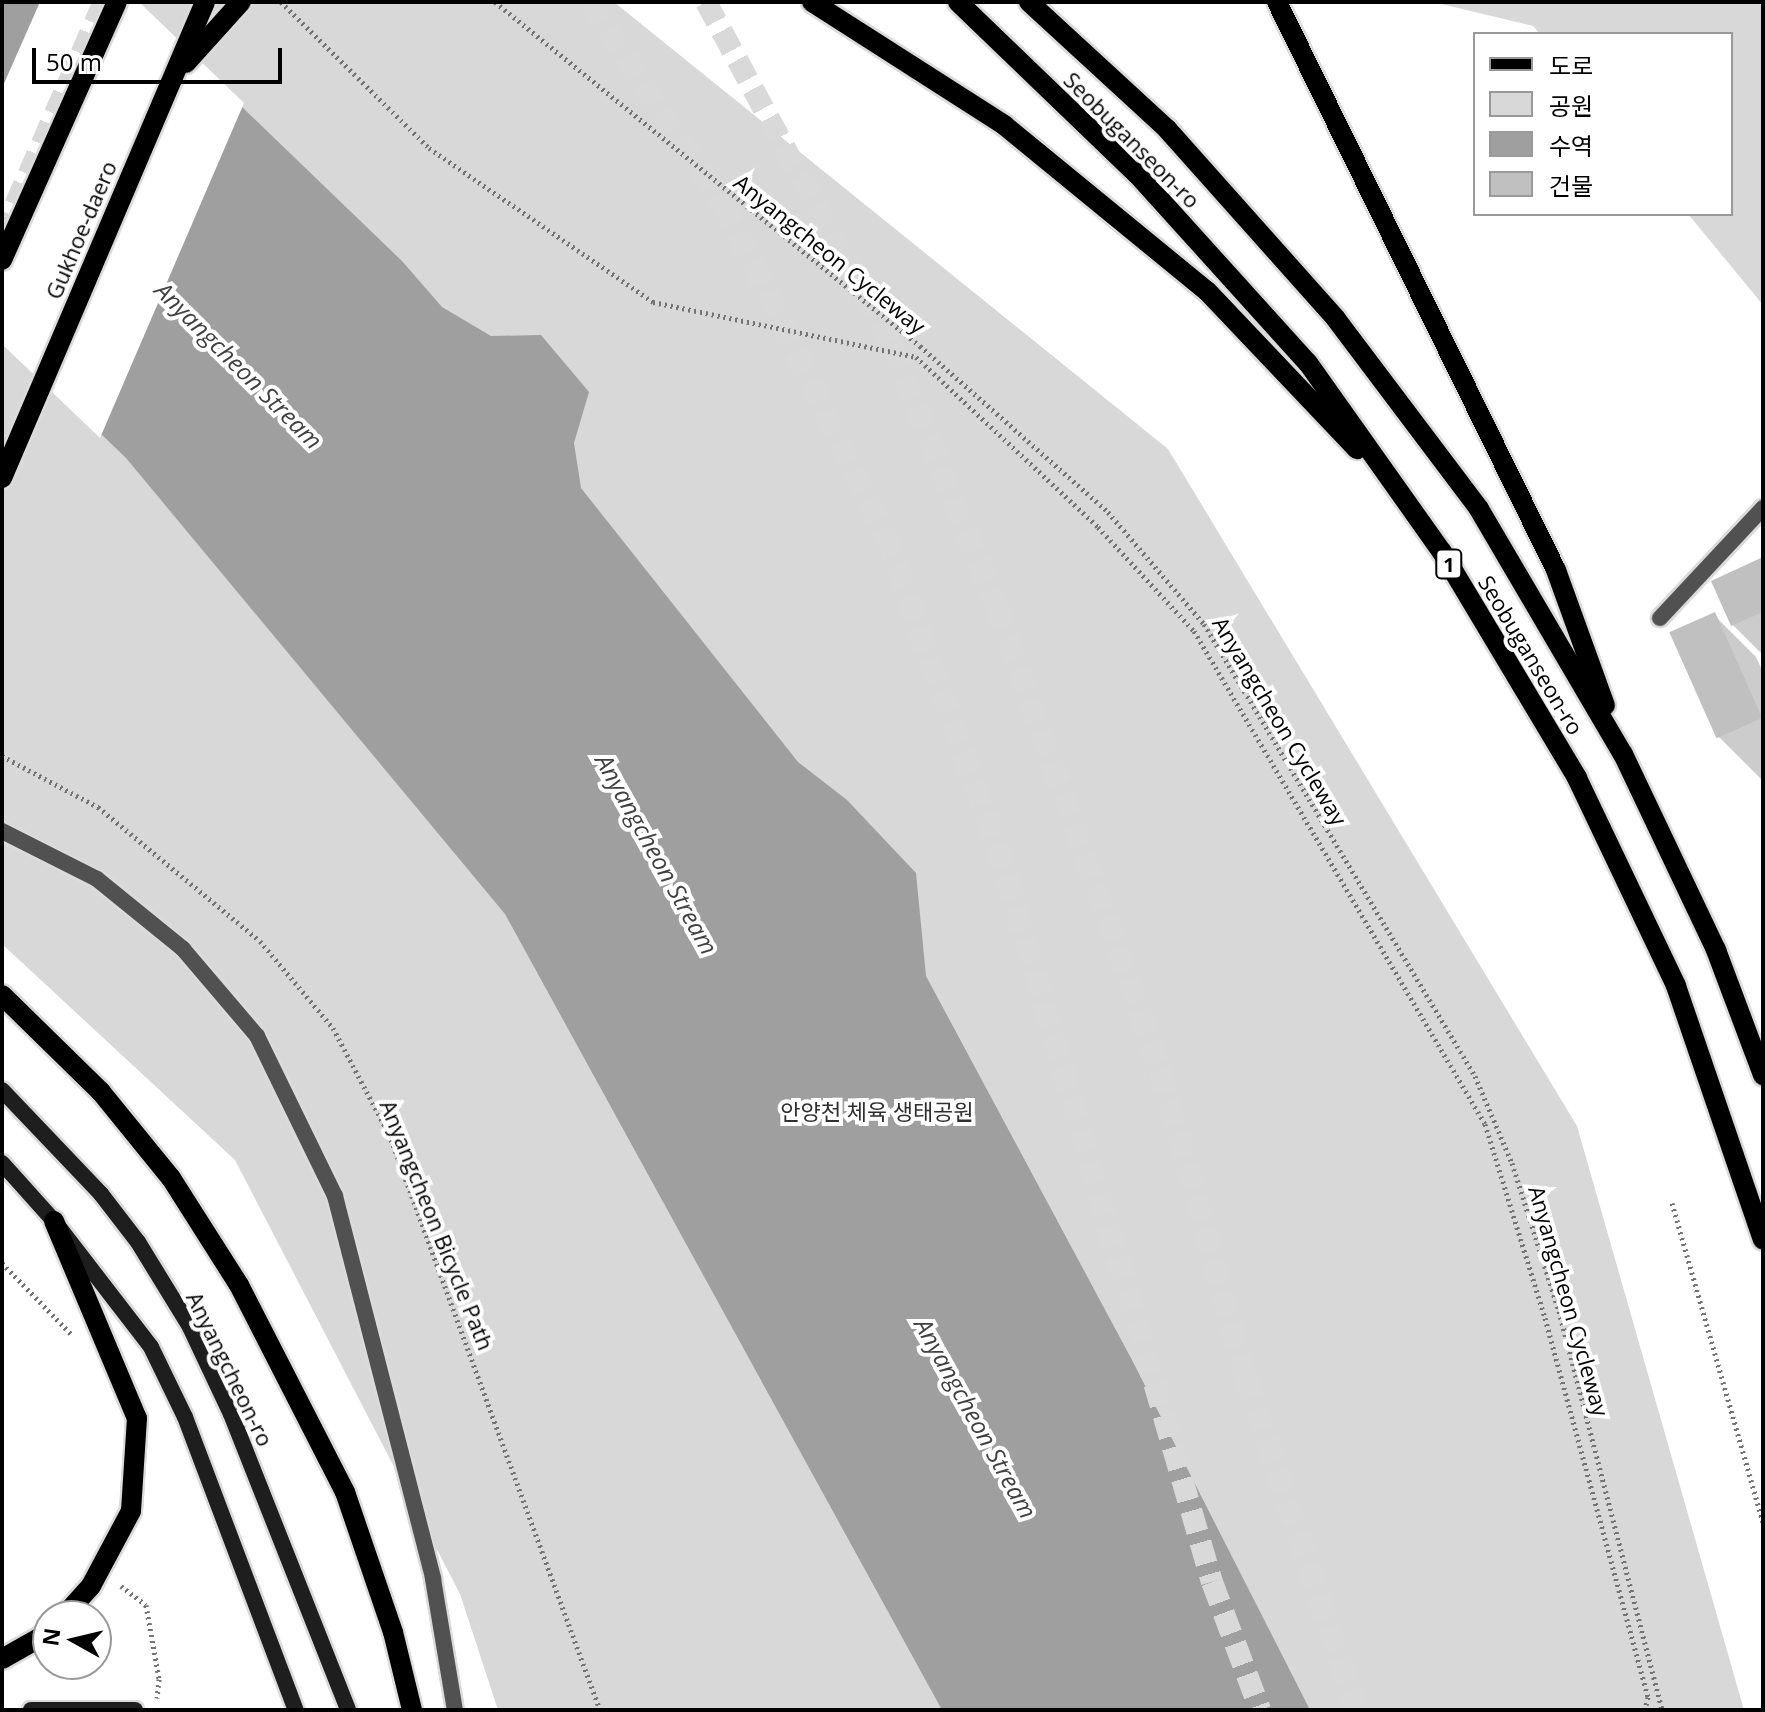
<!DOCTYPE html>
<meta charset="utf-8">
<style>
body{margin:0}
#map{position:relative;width:1765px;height:1712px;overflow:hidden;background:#fff;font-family:"Open Sans","Noto Sans KR",sans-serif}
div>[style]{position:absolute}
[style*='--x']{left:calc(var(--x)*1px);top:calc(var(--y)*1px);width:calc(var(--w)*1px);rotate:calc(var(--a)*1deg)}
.green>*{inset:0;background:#d8d8d8}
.water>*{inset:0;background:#9f9f9f}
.pier>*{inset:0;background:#fff}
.shadow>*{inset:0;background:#0003}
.building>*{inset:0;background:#c0c0c0;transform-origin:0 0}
.trunk-tunnel>*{height:22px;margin-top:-11px;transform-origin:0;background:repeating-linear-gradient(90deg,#d9d9d9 0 22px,transparent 0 33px)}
.path>*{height:5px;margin-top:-2.5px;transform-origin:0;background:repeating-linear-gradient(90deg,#737373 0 2px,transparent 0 6px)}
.roads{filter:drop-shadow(2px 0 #dbdbdb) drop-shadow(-2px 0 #dbdbdb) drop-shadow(0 2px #dbdbdb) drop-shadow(0 -2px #dbdbdb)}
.service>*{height:16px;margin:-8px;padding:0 8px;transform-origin:8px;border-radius:8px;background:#515151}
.minor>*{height:16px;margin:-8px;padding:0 8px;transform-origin:8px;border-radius:8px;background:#515151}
.secondary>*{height:16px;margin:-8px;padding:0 8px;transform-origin:8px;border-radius:8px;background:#1e1e1e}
.primary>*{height:20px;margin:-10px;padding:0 10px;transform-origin:10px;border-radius:10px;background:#000}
span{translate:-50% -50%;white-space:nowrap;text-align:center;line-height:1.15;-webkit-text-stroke:8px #fff;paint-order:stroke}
.shield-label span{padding:2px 6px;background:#fff;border:2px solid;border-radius:6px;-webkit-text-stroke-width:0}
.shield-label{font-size:20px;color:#000;font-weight:700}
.street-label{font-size:22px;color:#000}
.park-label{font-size:22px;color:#2f2f2f}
.water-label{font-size:24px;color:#404040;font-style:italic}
.frame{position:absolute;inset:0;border:4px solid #000;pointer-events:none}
.legend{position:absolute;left:1473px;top:32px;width:260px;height:184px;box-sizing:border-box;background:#fff;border:2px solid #999;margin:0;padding:10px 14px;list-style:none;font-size:24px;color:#000}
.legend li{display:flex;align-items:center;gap:16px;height:40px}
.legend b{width:40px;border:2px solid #999}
.north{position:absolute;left:32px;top:1600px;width:80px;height:80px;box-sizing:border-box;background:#fff;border:2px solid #999;border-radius:50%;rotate:278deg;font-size:22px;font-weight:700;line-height:32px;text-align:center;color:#000}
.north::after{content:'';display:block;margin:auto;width:28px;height:36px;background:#000;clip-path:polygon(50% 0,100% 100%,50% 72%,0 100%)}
.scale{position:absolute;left:32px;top:48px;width:250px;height:36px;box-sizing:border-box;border:4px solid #000;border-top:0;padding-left:10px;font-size:24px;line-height:28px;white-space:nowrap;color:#000;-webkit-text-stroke:6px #fff;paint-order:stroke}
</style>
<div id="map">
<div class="green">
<i style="clip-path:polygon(2px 2px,614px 2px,1168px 449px,1577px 1126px,1744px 1710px,498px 1710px,460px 1594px,235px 1160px,2px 944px)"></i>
<i style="clip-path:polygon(1433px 2px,1763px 2px,1763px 305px,1688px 214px,1731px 214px,1731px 34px,1540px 34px,1533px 26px)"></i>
</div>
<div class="water">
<i style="clip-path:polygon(2px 2px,133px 2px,402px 261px,442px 307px,491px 336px,541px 335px,589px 392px,574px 443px,581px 488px,798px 762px,847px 800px,916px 873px,926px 976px,1132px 1360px,1310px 1710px,942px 1710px,505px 914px,126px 458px,2px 339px)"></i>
</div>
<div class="pier">
<i style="clip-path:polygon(40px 2px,139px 2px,244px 103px,100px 438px,2px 344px,2px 88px)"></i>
</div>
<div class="shadow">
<i style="clip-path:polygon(1763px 559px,1763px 655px,1733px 625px,1713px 582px)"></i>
<i style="clip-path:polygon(1714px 615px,1756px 657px,1763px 672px,1761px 779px,1719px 737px)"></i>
</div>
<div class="building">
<i style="clip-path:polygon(1763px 557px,1763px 612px,1731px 626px,1711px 581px)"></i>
<i style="left:1715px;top:612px;width:116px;height:50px;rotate:66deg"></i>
</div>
<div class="trunk-tunnel">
<i style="--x:589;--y:2;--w:242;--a:56.4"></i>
<i style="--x:723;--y:204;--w:369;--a:63.8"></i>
<i style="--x:886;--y:535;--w:363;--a:70.5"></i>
<i style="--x:1007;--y:877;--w:734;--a:73.79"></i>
<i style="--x:1212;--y:1582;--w:137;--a:69.4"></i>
<i style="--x:706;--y:2;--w:391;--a:61.6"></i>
<i style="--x:892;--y:346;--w:281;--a:68.1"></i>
<i style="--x:997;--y:607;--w:491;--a:70.6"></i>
<i style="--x:1160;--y:1070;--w:319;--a:74.4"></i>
<i style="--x:1246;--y:1377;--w:351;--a:71.7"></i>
<i style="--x:2;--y:235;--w:254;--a:-66.4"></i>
</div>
<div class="path">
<i style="--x:281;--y:2;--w:208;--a:44.6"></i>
<i style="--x:429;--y:148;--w:272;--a:34.5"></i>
<i style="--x:653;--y:302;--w:269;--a:11.8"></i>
<i style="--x:916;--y:357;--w:249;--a:43"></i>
<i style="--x:1098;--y:527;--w:142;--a:47.3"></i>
<i style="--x:1194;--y:631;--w:572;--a:59.45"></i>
<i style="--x:1485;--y:1124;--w:203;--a:72.8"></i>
<i style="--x:1545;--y:1318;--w:393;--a:74.8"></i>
<i style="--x:1648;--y:1697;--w:13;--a:103"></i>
<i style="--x:495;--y:2;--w:547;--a:38.99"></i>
<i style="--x:920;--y:346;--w:251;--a:41.4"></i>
<i style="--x:1108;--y:512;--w:148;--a:49.4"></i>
<i style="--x:1204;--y:624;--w:527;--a:59.05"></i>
<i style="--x:1475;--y:1076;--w:95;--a:67"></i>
<i style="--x:1512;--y:1163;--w:155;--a:72.4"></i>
<i style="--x:1559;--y:1311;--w:412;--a:75.5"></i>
<i style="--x:2;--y:756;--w:109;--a:28"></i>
<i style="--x:98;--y:807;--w:210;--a:39.6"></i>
<i style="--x:260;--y:941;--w:114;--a:50"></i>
<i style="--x:333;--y:1028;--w:120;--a:62.2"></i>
<i style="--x:389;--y:1134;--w:613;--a:69.88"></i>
<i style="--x:1672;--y:1203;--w:333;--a:74.1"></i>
<i style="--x:2;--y:1263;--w:99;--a:45.8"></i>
<i style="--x:121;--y:1586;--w:31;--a:37"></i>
<i style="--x:146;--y:1605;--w:75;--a:80"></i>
<i style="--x:159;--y:1679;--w:19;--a:96"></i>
</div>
<div class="roads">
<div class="service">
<i style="--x:2;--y:831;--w:106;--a:26.8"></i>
<i style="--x:97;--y:879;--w:111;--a:39.1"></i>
<i style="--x:183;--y:949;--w:114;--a:49.6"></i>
<i style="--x:257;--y:1036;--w:178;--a:64"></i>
<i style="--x:335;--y:1196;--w:395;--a:75.6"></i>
<i style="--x:433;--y:1579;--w:133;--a:80.5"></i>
</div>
<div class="minor">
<i style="--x:1660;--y:618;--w:151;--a:-46.9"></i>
</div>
<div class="secondary">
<i style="--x:2;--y:1090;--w:144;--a:46.4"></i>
<i style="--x:101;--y:1194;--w:61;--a:52.4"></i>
<i style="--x:138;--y:1242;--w:100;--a:58.5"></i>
<i style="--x:190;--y:1327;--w:96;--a:64.8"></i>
<i style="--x:231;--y:1414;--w:318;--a:68.4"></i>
<i style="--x:2;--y:1163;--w:78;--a:48.1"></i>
<i style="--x:54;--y:1221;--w:159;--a:52.4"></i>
<i style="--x:151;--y:1347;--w:78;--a:64.1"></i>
<i style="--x:185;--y:1417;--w:313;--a:69.3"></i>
<i style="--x:31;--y:1710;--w:104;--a:0"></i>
</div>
<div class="primary">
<i style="--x:812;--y:2;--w:228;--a:32.6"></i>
<i style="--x:1004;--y:125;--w:262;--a:39.3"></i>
<i style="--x:1207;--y:291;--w:218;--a:46.5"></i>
<i style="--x:958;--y:2;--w:248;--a:43.9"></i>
<i style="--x:1137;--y:174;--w:255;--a:47.9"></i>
<i style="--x:1308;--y:363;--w:232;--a:54.7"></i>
<i style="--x:1442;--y:552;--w:263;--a:59.1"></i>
<i style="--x:1577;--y:778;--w:230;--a:64.5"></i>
<i style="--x:1676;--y:986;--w:268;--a:71.1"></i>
<i style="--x:1029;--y:2;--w:188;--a:42.6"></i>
<i style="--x:1167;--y:129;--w:254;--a:48.3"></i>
<i style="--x:1336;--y:319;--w:238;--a:53"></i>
<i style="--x:1479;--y:509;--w:284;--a:59.6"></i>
<i style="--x:1623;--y:754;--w:217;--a:64.6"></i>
<i style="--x:1716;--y:950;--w:134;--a:69.4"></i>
<i style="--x:1277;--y:2;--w:633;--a:63.84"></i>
<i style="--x:1556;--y:570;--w:144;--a:70.1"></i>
<i style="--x:186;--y:63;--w:82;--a:-48"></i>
<i style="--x:2;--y:260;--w:282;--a:-66"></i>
<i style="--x:2;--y:478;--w:517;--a:-66.9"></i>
<i style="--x:2;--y:995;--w:139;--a:44.4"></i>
<i style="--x:101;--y:1092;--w:111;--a:50.9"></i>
<i style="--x:171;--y:1178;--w:127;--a:57.6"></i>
<i style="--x:239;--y:1285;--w:233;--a:62.9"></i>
<i style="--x:345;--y:1492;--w:148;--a:71.1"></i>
<i style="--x:393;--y:1632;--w:80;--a:76.3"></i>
<i style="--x:54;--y:1221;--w:214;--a:67.2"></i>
<i style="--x:137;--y:1418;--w:93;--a:93.7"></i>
<i style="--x:131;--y:1511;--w:85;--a:118.1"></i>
<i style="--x:91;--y:1586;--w:40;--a:132"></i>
<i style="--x:2;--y:1659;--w:53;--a:-29.5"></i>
</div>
</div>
<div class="shield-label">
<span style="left:1449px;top:564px">1</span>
</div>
<div class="street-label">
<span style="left:1132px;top:140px;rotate:45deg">Seobuganseon-ro</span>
<span style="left:81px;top:230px;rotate:-67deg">Gukhoe-daero</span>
<span style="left:830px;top:254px;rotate:39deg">Anyangcheon Cycleway</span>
<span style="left:1531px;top:655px;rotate:59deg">Seobuganseon-ro</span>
<span style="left:1280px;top:721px;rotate:59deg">Anyangcheon Cycleway</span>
<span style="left:437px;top:1225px;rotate:68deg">Anyangcheon Bicycle Path</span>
<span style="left:1569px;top:1301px;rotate:74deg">Anyangcheon Cycleway</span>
<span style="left:230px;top:1369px;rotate:64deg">Anyangcheon-ro</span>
</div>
<div class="park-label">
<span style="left:877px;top:1112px">안양천 체육 생태공원</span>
</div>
<div class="water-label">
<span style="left:239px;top:365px;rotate:45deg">Anyangcheon Stream</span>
<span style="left:657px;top:854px;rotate:61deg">Anyangcheon Stream</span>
<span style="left:976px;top:1418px;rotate:61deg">Anyangcheon Stream</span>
</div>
<div class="frame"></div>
<ul class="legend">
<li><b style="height:10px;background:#000"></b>도로</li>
<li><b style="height:22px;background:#d8d8d8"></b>공원</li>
<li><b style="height:22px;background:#9f9f9f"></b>수역</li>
<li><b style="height:22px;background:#c0c0c0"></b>건물</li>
</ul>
<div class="north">N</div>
<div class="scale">50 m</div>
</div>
